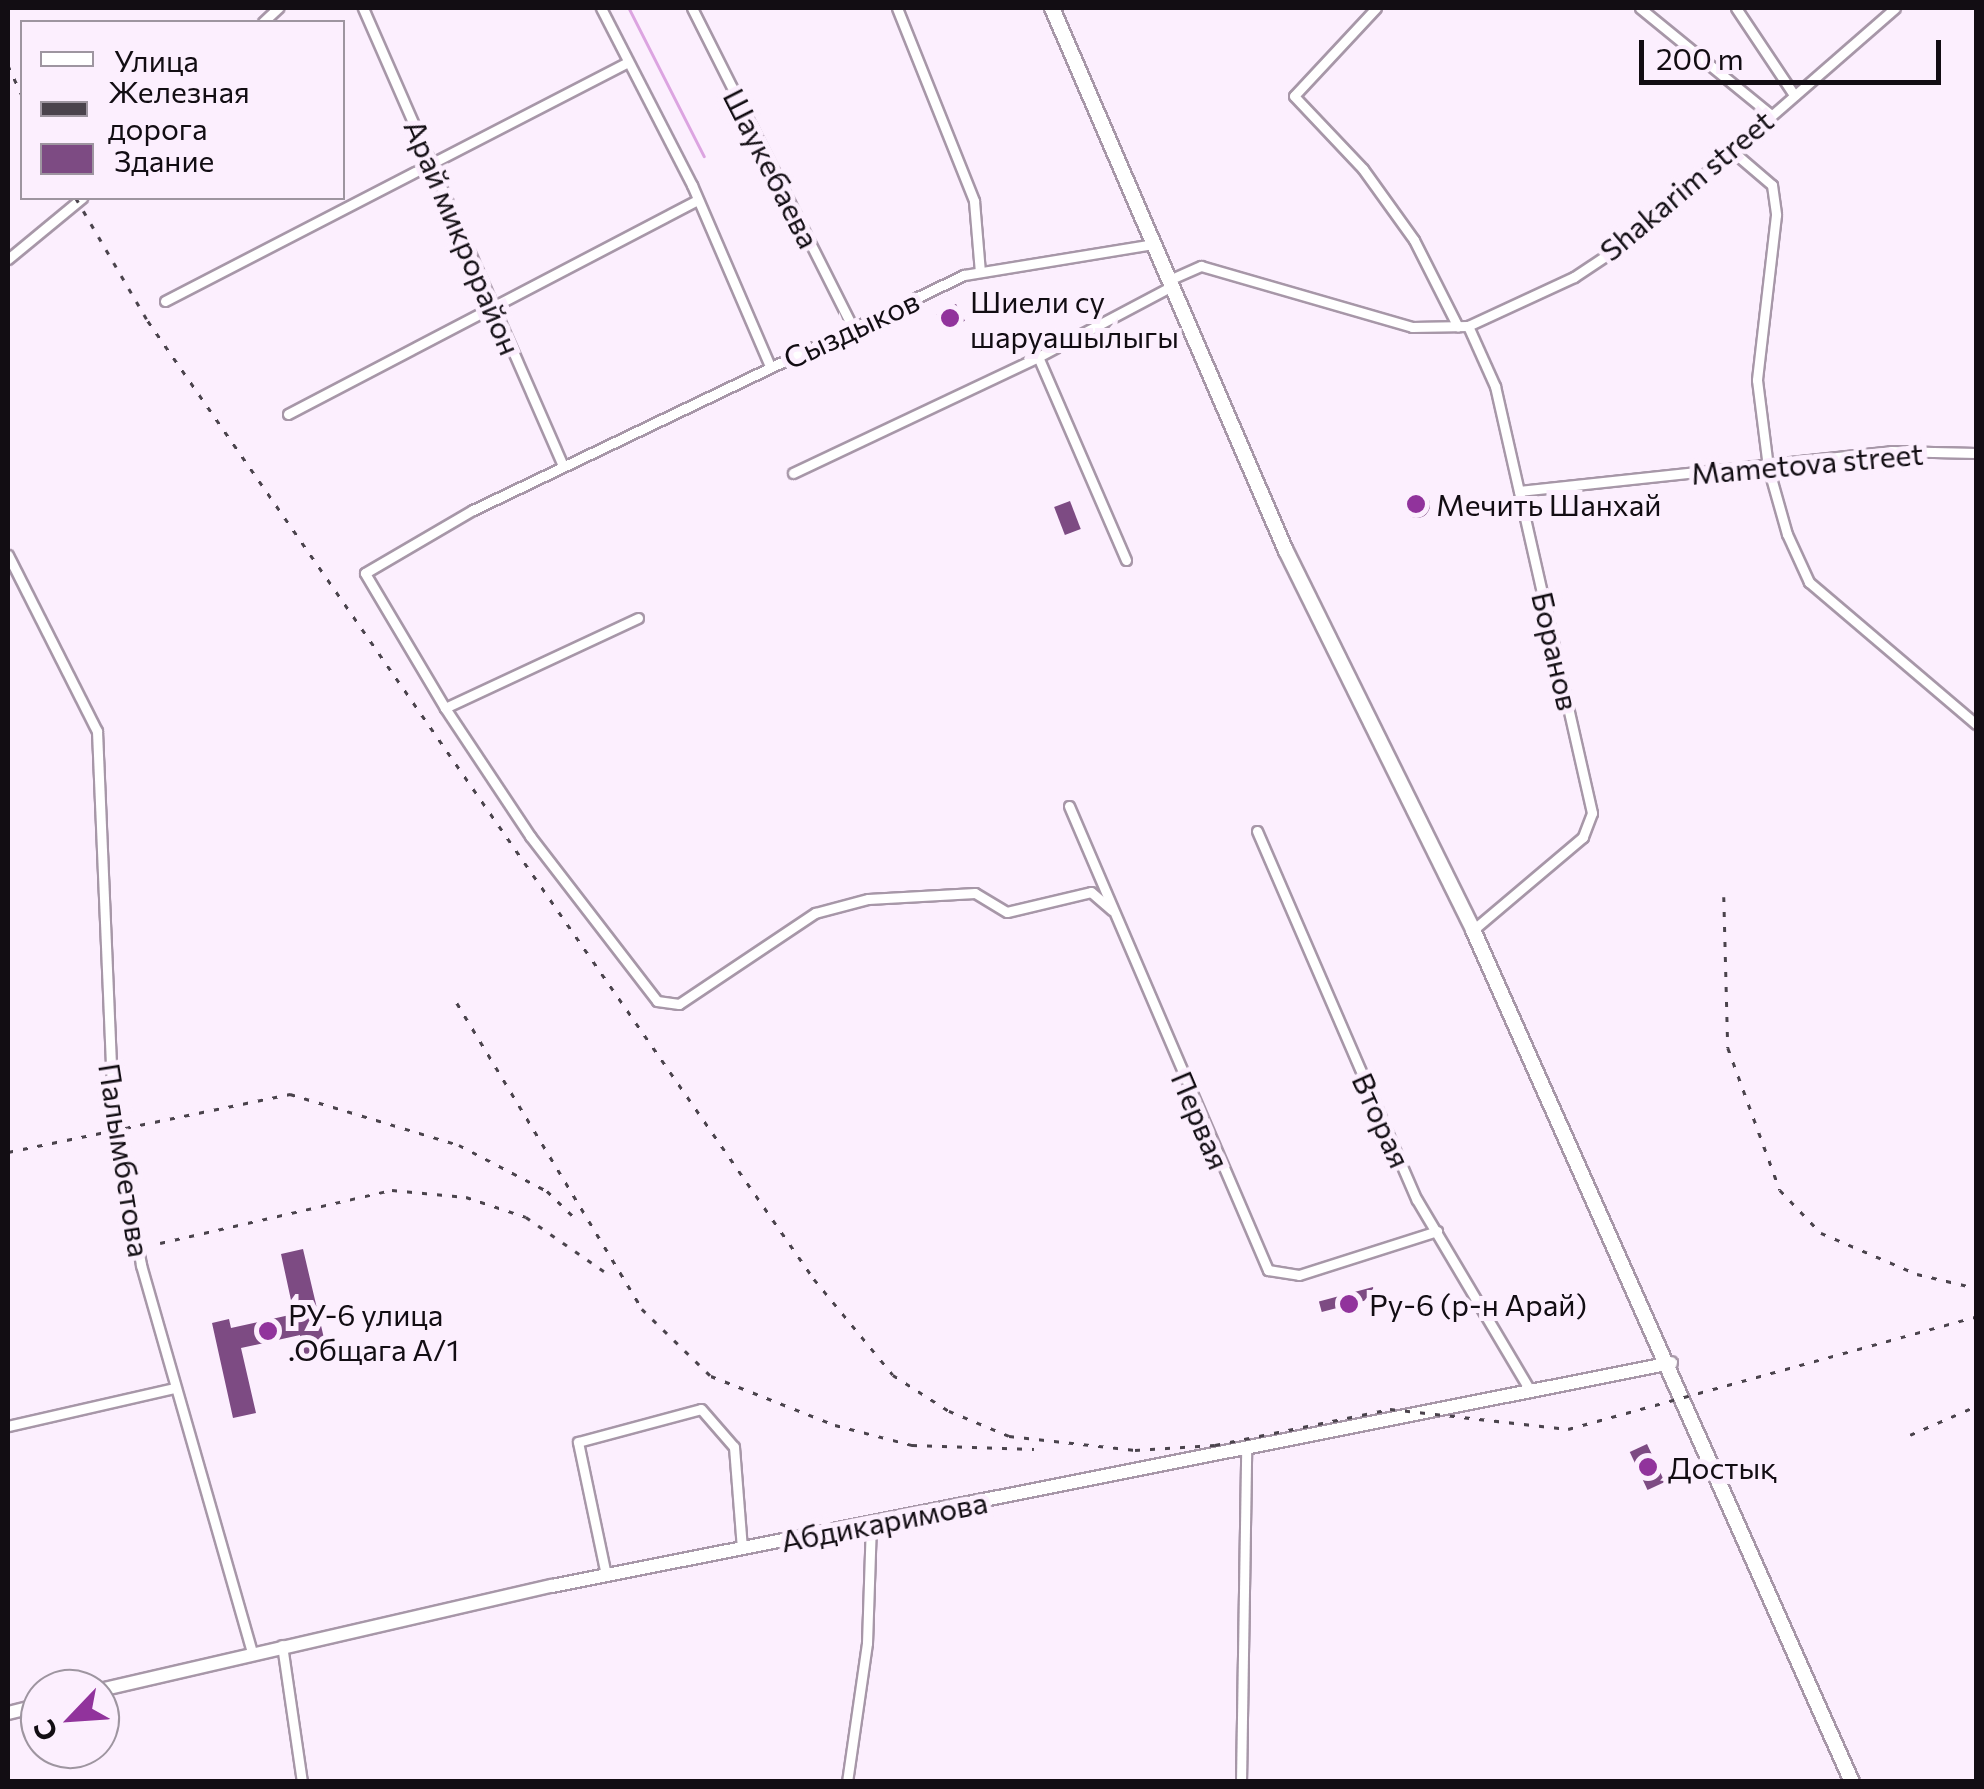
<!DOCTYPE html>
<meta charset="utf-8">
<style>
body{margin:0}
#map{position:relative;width:1984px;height:1789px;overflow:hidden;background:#fceffe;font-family:Commissioner,sans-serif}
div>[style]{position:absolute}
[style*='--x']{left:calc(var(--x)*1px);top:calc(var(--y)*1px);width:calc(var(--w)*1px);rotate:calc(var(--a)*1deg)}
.stream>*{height:2.5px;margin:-1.25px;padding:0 1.25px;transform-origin:1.25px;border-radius:1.25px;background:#dca4e1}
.building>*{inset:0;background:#7d4b83;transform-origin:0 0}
.round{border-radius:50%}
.roads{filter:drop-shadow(2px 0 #a797a8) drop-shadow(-2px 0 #a797a8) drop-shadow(0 2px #a797a8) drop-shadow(0 -2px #a797a8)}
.street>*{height:9px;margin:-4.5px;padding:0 4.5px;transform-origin:4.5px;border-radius:4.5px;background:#fff}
.secondary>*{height:12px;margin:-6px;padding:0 6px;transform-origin:6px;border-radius:6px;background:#fff}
.primary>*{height:14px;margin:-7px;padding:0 7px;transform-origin:7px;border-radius:7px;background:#fff}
.rail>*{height:2.5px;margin-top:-1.25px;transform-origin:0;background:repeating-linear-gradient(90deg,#4a434c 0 5px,transparent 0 15px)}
.dots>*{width:28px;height:28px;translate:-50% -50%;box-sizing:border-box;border:5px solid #fceffe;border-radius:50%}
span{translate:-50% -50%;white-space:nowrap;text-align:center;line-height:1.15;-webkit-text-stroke:10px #fceffe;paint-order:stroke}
.street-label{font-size:30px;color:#120d13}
.poi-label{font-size:30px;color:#120d13}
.left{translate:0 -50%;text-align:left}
.frame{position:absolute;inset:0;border:10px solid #120d13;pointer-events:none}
.legend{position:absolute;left:20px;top:20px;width:325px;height:180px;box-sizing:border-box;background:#fceffe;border:2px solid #9e95a0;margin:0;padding:12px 18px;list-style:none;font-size:30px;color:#120d13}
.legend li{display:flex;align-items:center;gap:20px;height:50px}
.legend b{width:50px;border:2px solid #9e95a0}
.north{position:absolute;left:20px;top:1669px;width:100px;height:100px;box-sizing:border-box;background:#fceffe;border:2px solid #9e95a0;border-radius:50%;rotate:245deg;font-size:28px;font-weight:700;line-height:40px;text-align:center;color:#120d13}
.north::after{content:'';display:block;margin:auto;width:35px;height:45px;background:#91339c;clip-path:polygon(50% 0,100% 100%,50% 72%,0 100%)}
.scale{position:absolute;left:1639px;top:40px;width:302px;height:45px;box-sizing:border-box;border:5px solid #120d13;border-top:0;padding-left:12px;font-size:30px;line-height:35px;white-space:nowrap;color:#120d13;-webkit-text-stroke:8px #fceffe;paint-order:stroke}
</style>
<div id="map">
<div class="stream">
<i style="--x:629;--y:8;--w:166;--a:63.1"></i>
</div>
<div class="building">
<i style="left:956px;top:304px;width:19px;height:22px;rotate:62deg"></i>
<i class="round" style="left:1404px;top:492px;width:26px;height:26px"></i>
<i style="left:1070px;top:501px;width:30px;height:17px;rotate:69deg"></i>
<i style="clip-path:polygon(303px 1249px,327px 1351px,305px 1356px,300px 1335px,241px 1348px,256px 1413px,233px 1418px,212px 1323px,229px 1319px,231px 1328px,294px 1314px,281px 1254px)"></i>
<i style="left:1373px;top:1287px;width:11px;height:56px;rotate:75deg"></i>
<i style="left:1647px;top:1444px;width:42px;height:19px;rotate:65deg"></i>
</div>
<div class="roads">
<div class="street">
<i style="--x:363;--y:8;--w:500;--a:66.4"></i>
<i style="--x:601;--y:8;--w:199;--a:62.8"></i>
<i style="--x:692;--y:185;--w:197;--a:66.7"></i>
<i style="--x:692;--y:8;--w:358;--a:63.3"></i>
<i style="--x:897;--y:8;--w:208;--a:68.2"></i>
<i style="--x:974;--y:201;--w:71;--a:85.2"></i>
<i style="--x:1376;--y:8;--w:120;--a:133"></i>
<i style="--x:1294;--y:96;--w:100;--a:46.6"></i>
<i style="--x:1363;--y:169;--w:87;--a:54.3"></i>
<i style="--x:1414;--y:240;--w:97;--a:63.2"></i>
<i style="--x:1640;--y:8;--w:168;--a:39.2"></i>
<i style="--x:1736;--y:8;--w:105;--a:56.3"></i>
<i style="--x:263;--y:22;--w:21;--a:-43"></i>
<i style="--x:1731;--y:150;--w:54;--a:40.5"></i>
<i style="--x:1772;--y:185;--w:30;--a:82"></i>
<i style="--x:1776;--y:215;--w:166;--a:96.6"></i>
<i style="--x:1757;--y:380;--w:88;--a:82.8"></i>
<i style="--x:1768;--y:467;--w:70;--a:74.2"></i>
<i style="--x:1787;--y:534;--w:53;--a:65.4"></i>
<i style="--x:1809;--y:582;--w:219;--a:40.4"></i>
<i style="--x:8;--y:259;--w:96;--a:-39.5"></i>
<i style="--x:1169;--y:280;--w:35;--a:-24"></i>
<i style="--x:1201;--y:266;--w:220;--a:16.1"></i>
<i style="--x:1412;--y:327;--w:56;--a:-1"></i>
<i style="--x:1468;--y:326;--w:117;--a:-24.8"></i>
<i style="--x:1574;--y:277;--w:65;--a:-33.7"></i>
<i style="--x:1628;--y:241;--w:354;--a:-41.1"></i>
<i style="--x:165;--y:301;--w:519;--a:-27.31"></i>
<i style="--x:1468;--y:326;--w:66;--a:65.8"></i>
<i style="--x:1495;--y:386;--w:438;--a:77.2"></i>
<i style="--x:1592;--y:813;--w:26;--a:111"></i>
<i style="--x:1583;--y:837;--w:144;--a:139.8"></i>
<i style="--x:288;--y:414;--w:462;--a:-27.6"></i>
<i style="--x:793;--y:473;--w:271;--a:-25.3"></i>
<i style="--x:1519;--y:491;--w:374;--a:-6.1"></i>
<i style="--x:1891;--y:451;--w:85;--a:1.3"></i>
<i style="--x:8;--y:555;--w:197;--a:63.2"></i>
<i style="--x:97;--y:731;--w:388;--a:87.6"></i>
<i style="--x:113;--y:1119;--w:149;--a:79.1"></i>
<i style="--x:141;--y:1265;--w:404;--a:74"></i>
<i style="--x:1126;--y:560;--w:221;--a:-113.4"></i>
<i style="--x:1038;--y:357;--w:152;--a:-27.9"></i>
<i style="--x:638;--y:618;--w:213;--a:155"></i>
<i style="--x:445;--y:708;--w:157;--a:-120.7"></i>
<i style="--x:365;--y:573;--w:125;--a:-30.3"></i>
<i style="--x:473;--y:510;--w:544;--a:-25.58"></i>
<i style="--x:964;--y:275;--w:193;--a:-9.3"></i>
<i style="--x:445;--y:708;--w:154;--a:56.4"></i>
<i style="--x:530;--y:836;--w:208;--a:52.4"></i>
<i style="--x:657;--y:1001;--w:22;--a:8"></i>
<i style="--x:679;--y:1004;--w:164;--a:-33.8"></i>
<i style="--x:815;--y:913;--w:55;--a:-14.8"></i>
<i style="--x:868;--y:899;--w:107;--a:-3.2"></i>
<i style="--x:975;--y:893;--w:37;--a:31"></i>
<i style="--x:1007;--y:912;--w:86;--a:-13.4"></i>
<i style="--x:1091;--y:892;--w:28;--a:41"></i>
<i style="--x:1069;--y:806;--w:505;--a:66.79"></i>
<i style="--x:1268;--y:1270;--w:31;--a:9"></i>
<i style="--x:1299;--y:1275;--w:145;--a:-17.7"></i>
<i style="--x:1257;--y:831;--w:402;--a:66.6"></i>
<i style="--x:1417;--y:1200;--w:223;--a:59.3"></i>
<i style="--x:8;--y:1426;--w:170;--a:-12.9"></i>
<i style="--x:606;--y:1575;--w:136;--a:-101.9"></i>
<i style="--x:578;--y:1442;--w:127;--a:-15"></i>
<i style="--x:701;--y:1409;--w:50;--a:49"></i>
<i style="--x:734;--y:1447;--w:101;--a:85.5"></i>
<i style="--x:282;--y:1645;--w:138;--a:81.7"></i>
<i style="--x:847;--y:1782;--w:140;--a:-81.8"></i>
<i style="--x:867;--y:1643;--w:121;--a:-88.1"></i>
<i style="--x:1241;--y:1782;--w:330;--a:-89.1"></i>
</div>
<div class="secondary">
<i style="--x:100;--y:1690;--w:464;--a:-13"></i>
<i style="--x:552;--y:1586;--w:1141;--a:-11.27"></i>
<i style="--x:8;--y:1713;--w:33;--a:-14"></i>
</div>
<div class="primary">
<i style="--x:1052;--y:8;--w:591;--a:66.69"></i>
<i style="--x:1286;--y:551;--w:423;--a:63.7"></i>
<i style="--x:1473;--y:930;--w:932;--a:66.02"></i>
</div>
</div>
<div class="rail">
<i style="--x:8;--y:65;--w:33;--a:65"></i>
<i style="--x:76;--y:198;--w:143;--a:59.7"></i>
<i style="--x:148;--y:321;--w:1167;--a:55.19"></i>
<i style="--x:814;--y:1279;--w:124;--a:50.5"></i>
<i style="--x:893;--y:1375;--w:67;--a:32.7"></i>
<i style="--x:949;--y:1411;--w:65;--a:22.6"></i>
<i style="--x:1009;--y:1436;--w:127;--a:6.3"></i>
<i style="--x:1135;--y:1450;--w:80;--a:-3.6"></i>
<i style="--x:1215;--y:1445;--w:179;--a:-11.6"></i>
<i style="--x:1390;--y:1409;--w:179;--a:6.4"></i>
<i style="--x:1568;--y:1429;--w:423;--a:-15.4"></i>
<i style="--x:1724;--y:897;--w:151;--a:88.5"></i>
<i style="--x:1728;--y:1048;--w:151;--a:69.9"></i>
<i style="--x:1780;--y:1190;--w:59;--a:46.4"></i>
<i style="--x:1821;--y:1233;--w:104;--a:23.1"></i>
<i style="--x:1917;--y:1274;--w:61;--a:13.3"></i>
<i style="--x:457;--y:1003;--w:358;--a:58.8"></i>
<i style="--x:642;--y:1309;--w:96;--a:44.2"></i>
<i style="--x:711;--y:1376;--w:133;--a:21.6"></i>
<i style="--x:835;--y:1425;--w:80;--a:14.6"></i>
<i style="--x:912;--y:1445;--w:122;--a:1.9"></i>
<i style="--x:8;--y:1152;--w:288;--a:-11.6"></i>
<i style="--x:290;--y:1094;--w:177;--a:16.8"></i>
<i style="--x:459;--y:1145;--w:99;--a:27.6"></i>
<i style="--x:547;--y:1191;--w:37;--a:44"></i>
<i style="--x:160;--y:1243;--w:238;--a:-12.9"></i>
<i style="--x:392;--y:1190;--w:74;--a:5.4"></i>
<i style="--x:466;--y:1197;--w:63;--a:18.4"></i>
<i style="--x:526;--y:1217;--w:103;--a:34.8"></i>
<i style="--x:1910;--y:1435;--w:72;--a:-23.7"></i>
</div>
<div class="dots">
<i style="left:950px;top:318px;background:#91339c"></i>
<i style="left:1416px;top:504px;background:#91339c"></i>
<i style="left:1349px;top:1304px;background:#91339c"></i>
<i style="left:268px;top:1331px;background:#91339c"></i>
<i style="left:1648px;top:1467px;background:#91339c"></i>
</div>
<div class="street-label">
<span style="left:772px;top:168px;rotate:63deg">Шаукебаева</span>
<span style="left:1686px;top:185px;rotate:-40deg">Shakarim street</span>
<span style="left:463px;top:237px;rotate:67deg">Арай микрорайон</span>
<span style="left:851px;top:329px;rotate:-25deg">Сыздыков</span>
<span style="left:1807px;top:463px;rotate:-5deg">Mametova street</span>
<span style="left:1556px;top:651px;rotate:77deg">Боранов</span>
<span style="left:1201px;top:1120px;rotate:67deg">Первая</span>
<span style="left:1382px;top:1120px;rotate:66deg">Вторая</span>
<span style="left:125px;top:1160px;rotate:81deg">Палымбетова</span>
<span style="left:884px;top:1521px;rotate:-11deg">Абдикаримова</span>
</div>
<div class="poi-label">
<span class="left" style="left:970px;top:318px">Шиели су<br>шаруашылыгы</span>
<span class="left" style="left:1436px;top:504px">Мечить Шанхай</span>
<span class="left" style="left:1369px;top:1304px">Ру-6 (р-н Арай)</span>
<span class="left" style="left:288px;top:1331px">РУ-6 улица<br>.Общага А/1</span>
<span class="left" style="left:1668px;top:1467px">Достық</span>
</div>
<div class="frame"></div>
<ul class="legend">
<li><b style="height:12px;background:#fff"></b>Улица</li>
<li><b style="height:12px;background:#4a434c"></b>Железная дорога</li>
<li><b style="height:28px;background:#7d4b83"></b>Здание</li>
</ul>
<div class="north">С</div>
<div class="scale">200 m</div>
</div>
